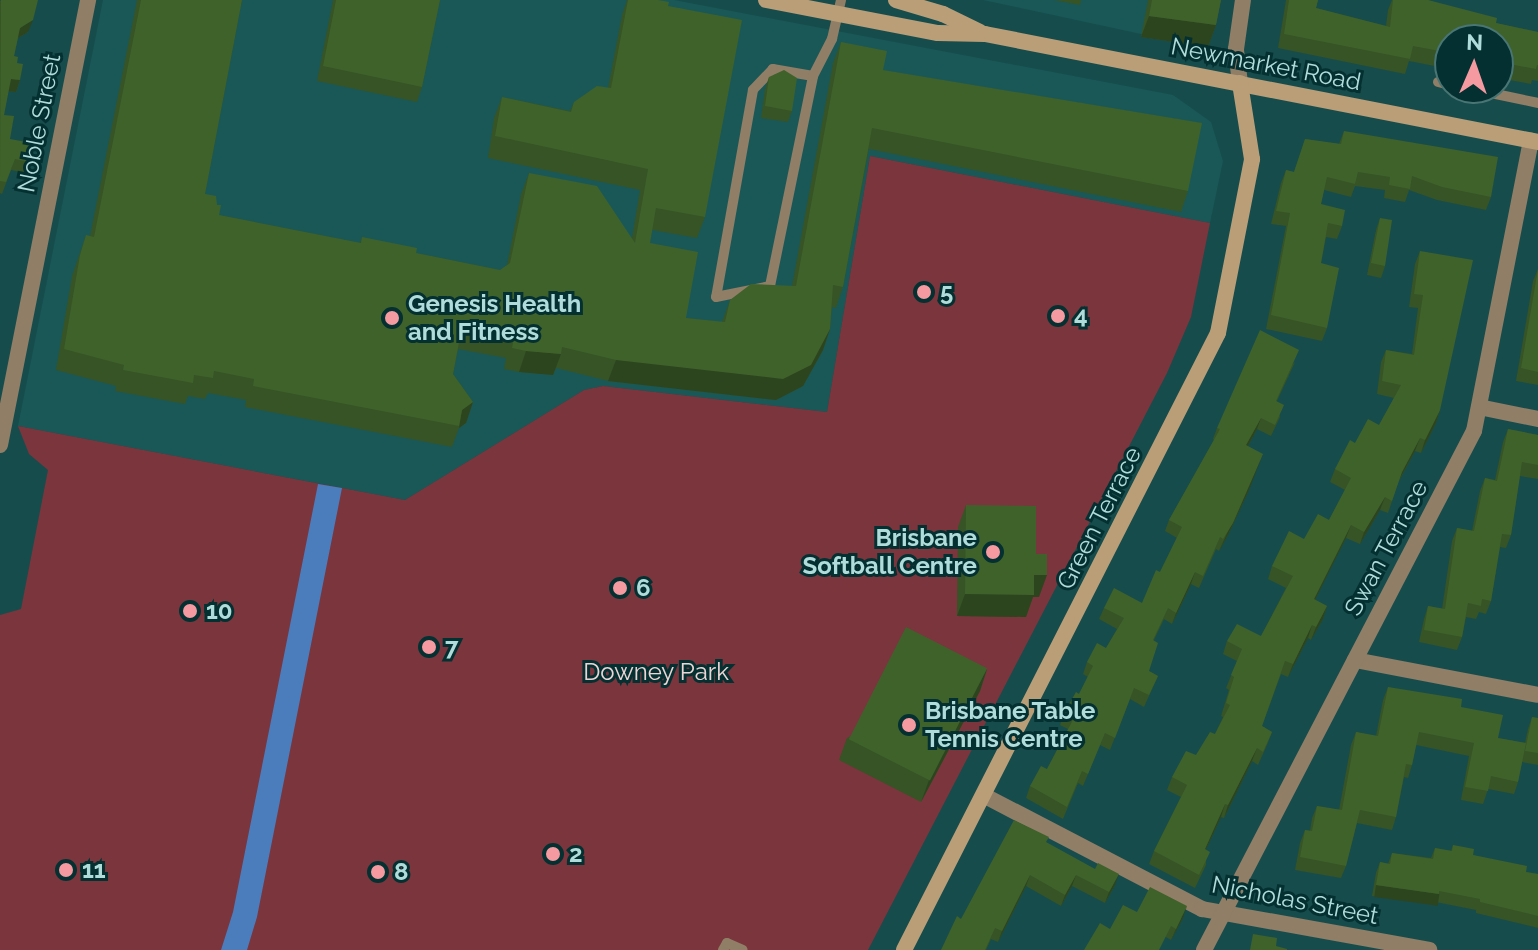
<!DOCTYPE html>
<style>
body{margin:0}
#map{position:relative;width:1538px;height:950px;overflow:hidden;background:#174c4c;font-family:Raleway,sans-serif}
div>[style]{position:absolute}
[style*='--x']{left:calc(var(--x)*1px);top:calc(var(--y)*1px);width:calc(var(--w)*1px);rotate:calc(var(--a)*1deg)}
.built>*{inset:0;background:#1a5858}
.green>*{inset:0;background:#7b353d}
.water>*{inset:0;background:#4b7cbc}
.lane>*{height:10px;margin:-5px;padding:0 5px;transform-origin:5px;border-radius:5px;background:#907e66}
.street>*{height:16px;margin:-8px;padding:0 8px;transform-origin:8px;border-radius:8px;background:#907e66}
.secondary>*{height:16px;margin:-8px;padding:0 8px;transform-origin:8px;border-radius:8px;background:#ba9e77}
.wall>*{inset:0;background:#365425}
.shaded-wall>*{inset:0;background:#2c451e;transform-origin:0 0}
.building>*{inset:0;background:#3f622b;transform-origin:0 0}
.dots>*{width:22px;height:22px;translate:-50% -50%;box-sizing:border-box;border:4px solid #043031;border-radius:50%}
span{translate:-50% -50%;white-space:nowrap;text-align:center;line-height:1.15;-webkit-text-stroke:6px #043031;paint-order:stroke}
.street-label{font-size:24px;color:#b0dcdc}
.poi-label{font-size:24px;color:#b0dcdc;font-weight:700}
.left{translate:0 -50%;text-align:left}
.right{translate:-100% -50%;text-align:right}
.park-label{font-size:24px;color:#eed5d5}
.north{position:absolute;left:1434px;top:24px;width:80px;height:80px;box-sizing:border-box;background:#043031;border:2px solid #497575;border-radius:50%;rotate:2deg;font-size:22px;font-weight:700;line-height:32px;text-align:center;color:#b0dcdc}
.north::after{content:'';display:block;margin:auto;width:28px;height:36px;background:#f49aa0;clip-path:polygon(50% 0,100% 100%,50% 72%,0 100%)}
</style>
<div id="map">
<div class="built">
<i style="clip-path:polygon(103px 0,674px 0,1173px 95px,1211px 122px,1223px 161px,1210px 223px,870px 156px,827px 412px,603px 386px,584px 390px,405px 500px,18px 426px)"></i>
<i style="clip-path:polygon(983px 0,1215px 0,1206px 48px)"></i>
</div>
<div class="green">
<i style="clip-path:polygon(870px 156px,1210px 223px,1191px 317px,1167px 373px,868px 950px,0 950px,0 615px,21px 609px,48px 470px,29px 454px,18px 426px,405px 500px,584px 390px,603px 386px,827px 412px)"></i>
</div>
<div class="water">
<i style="clip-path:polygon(318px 484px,342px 488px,257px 917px,247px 950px,221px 950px,233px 912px)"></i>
</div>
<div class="lane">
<i style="--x:813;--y:76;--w:41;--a:-170.1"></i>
<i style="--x:773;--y:69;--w:29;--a:134"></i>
<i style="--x:753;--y:90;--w:210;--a:100.1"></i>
<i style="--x:716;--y:297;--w:55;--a:-11.5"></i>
<i style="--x:770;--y:286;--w:214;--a:-78.4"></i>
<i style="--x:813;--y:76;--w:42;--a:-62.8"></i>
<i style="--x:832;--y:39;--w:40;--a:-77"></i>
<i style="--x:1438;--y:82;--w:12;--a:14"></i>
<i style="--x:1467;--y:88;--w:73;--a:11.9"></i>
<i style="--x:723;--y:950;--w:8;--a:-60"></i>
<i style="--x:727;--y:943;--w:17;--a:24"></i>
</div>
<div class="street">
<i style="--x:1240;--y:83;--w:34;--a:-97"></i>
<i style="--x:1236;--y:49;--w:49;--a:-81.9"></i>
<i style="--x:1479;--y:407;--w:60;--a:11.5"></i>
<i style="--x:0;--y:445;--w:454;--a:-78.8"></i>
<i style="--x:1355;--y:660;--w:186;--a:10.8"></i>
<i style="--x:985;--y:796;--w:245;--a:27.5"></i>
<i style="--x:1202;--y:909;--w:231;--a:10.2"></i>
<i style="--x:1204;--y:950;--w:585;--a:-62.52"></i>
<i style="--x:1474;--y:431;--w:296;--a:-78.9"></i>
</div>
<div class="secondary">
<i style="--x:766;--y:0;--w:175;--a:10.9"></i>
<i style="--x:938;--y:33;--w:47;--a:1.2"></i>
<i style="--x:985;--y:34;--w:563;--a:11.05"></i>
<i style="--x:896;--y:0;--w:49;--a:16.6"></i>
<i style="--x:943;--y:14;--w:41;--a:25.9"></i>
<i style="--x:904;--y:950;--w:692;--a:-63.03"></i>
<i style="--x:1218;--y:333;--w:177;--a:-78.9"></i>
<i style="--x:1252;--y:159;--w:77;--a:-99"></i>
</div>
<div class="wall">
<i style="clip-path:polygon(0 0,28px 32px,18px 38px,14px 56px,17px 63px,20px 80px,16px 92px,8px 91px,4px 115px,10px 139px,29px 162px,25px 173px,11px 170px,2px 194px,0 193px)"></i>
<i style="clip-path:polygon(137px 0,242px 0,205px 194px,219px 215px,360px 243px,362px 237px,416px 253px,500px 270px,507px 265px,521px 194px,529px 173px,632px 238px,640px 190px,488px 158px,494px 118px,502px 97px,570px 111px,574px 102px,608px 88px,622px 15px,627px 0,658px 0,668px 6px,705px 217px,697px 238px,652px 230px,650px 243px,686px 318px,722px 322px,730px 300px,792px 286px,833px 63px,841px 42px,883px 70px,1188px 191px,1181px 212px,869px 149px,843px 287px,836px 308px,832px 307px,830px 329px,823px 350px,803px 386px,776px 400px,608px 381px,556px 368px,553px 375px,519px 372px,504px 369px,506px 358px,458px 349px,453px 374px,473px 402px,466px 423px,459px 428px,452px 447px,245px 407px,246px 400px,208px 393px,205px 399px,188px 396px,185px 404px,115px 391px,116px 386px,56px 370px,72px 276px,86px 235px,90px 236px)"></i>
<i style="clip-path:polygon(333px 0,440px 0,422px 87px,417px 102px,317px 81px)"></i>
<i style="clip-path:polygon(1054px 0,1081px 0,1080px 5px)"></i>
<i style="clip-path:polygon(1148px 0,1221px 0,1216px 25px,1208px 47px,1141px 37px)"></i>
<i style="clip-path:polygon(1286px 0,1318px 0,1316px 8px,1386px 26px,1388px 10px,1392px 0,1428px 0,1496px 23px,1538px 32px,1538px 81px,1532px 80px,1531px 84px,1498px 78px,1498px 40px,1450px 40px,1450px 69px,1409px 61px,1405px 74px,1278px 48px)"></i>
<i style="clip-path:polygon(769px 77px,792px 111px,788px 122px,761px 118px,765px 89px)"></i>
<i style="clip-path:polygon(1344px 131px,1491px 197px,1486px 210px,1437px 200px,1409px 190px,1405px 202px,1384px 198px,1385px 190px,1355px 186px,1351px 197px,1324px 190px,1321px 204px,1342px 226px,1337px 239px,1326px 237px,1321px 263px,1327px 328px,1322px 341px,1266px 329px,1286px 226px,1271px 224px,1281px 183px,1286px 170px,1294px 172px,1305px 139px,1339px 144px)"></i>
<i style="clip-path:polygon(1380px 218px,1385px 266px,1381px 278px,1367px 275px,1376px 230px)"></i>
<i style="clip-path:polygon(1420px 251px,1440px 410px,1436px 423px,1421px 453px,1415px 451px,1398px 483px,1388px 513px,1380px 510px,1360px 544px,1346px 538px,1331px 567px,1315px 600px,1327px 606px,1323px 619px,1311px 640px,1308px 638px,1288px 677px,1281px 674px,1262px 726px,1272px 732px,1267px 745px,1258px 765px,1252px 761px,1224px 818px,1221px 817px,1206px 849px,1206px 865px,1195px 888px,1149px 864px,1154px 851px,1181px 797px,1167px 790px,1172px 777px,1196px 755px,1215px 734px,1223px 717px,1221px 716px,1229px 690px,1226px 688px,1237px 661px,1223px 654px,1227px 641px,1261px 636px,1286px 588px,1268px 579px,1272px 566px,1304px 539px,1329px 520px,1345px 490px,1330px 482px,1335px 469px,1355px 443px,1379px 425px,1394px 398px,1377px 394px,1381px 362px,1386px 350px,1412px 354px,1418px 308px,1409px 307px,1415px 264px)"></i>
<i style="clip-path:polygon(1538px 269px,1538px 385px,1516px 381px,1533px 281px)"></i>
<i style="clip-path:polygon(1295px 362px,1277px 401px,1280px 417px,1271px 436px,1257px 429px,1248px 446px,1249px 490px,1228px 535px,1219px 551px,1216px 549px,1199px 588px,1191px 584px,1172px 624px,1164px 619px,1154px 640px,1149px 671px,1158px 676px,1144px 707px,1130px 699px,1110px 750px,1100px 745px,1083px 786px,1078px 783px,1063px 819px,1026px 798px,1030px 786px,1047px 769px,1068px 729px,1060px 725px,1064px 713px,1079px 694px,1088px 677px,1083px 674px,1087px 662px,1106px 648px,1117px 629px,1099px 619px,1104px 608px,1142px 603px,1160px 572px,1177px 538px,1165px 531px,1169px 520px,1214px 440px,1213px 439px,1217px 428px)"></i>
<i style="clip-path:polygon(1508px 429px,1538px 435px,1538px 479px,1520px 476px,1511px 535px,1506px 548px,1500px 547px,1491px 601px,1486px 614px,1479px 612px,1476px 619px,1466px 617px,1462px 637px,1457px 650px,1419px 642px,1424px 619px,1428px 606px,1442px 609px,1452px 541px,1457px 528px,1472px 531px,1480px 491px,1485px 478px,1495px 480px,1503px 442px)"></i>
<i style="clip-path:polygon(966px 505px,1036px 554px,1039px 597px,1033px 597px,1026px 617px,957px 616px,958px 527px)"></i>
<i style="clip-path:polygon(987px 669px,980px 691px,921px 802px,839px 760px,847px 738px)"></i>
<i style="clip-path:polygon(1388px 687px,1461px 707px,1498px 738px,1525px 743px,1528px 729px,1532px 717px,1538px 718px,1538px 765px,1522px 762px,1518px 782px,1514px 794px,1488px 789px,1483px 804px,1461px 800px,1469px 756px,1416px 745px,1412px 765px,1408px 778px,1404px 777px,1396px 817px,1392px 830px,1357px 823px,1346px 866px,1341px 878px,1295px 870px,1300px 843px,1305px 830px,1310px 831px,1312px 818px,1317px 806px,1339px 810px,1351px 745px,1356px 732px,1376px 736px,1383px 700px)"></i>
<i style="clip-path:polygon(1047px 843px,1115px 885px,1105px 903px,1072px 886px,1061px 906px,1026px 886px,998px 942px,991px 939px,986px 950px,941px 950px,961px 919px)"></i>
<i style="clip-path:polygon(1453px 845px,1473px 855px,1526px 872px,1538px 874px,1538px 928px,1476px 913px,1476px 910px,1436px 902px,1435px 905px,1372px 896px,1376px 873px,1380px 862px,1388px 864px,1392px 853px,1431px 858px,1435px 848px,1451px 851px)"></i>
<i style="clip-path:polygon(1137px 912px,1183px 918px,1171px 940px,1166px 937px)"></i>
</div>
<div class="shaded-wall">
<i style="clip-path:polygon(1149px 16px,1216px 25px,1208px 47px,1141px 37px)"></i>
<i style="clip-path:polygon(33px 20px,28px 32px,16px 39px,20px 28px)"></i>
<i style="clip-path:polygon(11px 79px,20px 80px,16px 92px,6px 91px)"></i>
<i style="clip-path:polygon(830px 329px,823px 350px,803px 386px,776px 400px,608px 381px,616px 360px)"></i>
<i style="clip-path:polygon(526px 351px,561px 354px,553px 375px,519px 372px)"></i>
<i style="clip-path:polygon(473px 402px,466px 423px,459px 428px,462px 410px)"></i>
<i style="clip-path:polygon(1440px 410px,1436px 423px,1421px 453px,1425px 440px)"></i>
<i style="clip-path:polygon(1261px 418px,1257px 429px,1242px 457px,1246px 445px)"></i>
<i style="clip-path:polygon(1420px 438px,1415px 451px,1397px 484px,1402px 472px)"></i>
<i style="clip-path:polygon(1263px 454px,1249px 490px,1228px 535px,1219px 551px)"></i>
<i style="clip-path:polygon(1385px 497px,1380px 510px,1360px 544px,1364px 532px)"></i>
<i style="clip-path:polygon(1351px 525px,1346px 538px,1309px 612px,1314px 599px)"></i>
<i style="clip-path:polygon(1195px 572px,1191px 584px,1172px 624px,1176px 613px)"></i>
<i style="clip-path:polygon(1034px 575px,1047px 575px,1039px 597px,1033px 597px,1026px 617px,957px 616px,965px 594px)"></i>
<i style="clip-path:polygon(1327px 606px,1323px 619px,1311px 640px,1316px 627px)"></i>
<i style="clip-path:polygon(1312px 625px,1308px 638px,1288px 677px,1293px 664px)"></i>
<i style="clip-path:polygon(987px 669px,980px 691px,921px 802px,929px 780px)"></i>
<i style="clip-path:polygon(1257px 748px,1252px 761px,1224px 818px,1228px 805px)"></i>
<i style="clip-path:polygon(1225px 804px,1221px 817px,1200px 862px,1205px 849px)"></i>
<i style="clip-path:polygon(1119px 874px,1115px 885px,1105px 903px,1109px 892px)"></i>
<i style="clip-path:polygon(1030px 875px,1026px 886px,998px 942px,1002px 931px)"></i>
<i style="clip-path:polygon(1076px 875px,1072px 886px,1061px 906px,1065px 895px)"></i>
<i style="left:1376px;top:885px;width:64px;height:12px;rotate:8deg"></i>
<i style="clip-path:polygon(1187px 906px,1183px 918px,1171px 940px,1176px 929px)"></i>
</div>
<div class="building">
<i style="clip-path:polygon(1px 0,38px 0,33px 20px,20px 28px,14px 56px,18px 57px,17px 63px,23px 64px,20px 80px,11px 79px,4px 115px,14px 116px,10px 139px,32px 143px,29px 162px,15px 159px,6px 182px,0 181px)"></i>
<i style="clip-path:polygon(141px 0,242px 0,205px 194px,216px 196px,217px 205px,221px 205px,219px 215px,361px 243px,362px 237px,417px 248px,416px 253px,500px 270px,510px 263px,529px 173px,597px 186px,635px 243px,648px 169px,495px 136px,502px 97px,571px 112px,574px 102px,597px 86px,611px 88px,628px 0,658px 0,669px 2px,668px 6px,742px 20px,705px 217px,656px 208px,650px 243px,698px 252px,686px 318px,725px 322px,730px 300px,751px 284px,796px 286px,841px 42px,887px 51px,883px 70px,1202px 123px,1188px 191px,872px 128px,843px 287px,833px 285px,830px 329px,811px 365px,783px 379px,616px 360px,562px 347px,561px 354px,526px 351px,512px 348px,514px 337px,462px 327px,453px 374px,473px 402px,462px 410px,459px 426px,253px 386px,254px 379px,214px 371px,213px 378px,194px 375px,193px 383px,123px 370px,124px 365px,64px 349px,80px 255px,86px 235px,94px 237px)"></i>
<i style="clip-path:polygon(336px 0,440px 0,422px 87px,323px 66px)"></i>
<i style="clip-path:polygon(1152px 0,1221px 0,1216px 25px,1149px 16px)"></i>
<i style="clip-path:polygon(1289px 0,1318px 0,1316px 8px,1390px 27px,1393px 0,1428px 0,1497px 18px,1496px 23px,1538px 32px,1538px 65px,1537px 65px,1536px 69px,1498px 62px,1498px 40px,1450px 40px,1450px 53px,1413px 46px,1410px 59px,1284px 34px)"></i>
<i style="clip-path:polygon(784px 70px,797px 78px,792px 111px,765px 106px,769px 77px)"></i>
<i style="clip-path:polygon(1344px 131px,1498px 157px,1491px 197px,1442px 187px,1412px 176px,1410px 189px,1389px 185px,1390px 177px,1358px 172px,1355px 184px,1327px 177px,1321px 204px,1345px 210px,1342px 226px,1328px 223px,1321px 263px,1339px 268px,1327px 328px,1271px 315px,1290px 213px,1276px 211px,1286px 170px,1294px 172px,1305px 139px,1341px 144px)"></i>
<i style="clip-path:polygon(1380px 218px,1392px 220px,1385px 266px,1371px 263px)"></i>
<i style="clip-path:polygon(1420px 251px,1473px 260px,1440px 410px,1425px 440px,1420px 438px,1402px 472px,1392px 501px,1385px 497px,1364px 532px,1351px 525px,1314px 599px,1327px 606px,1316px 627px,1312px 625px,1293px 664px,1285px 661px,1262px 726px,1272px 732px,1263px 752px,1257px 748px,1228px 805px,1225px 804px,1205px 849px,1210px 852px,1199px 875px,1154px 851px,1187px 785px,1172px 777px,1186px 751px,1196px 755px,1210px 732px,1215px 734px,1230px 705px,1226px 703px,1234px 677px,1231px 675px,1242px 649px,1227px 641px,1237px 624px,1261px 636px,1293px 576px,1272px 566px,1289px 531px,1304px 539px,1318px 514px,1329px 520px,1351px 478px,1335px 469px,1350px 440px,1355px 443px,1368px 419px,1379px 425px,1401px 385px,1382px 381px,1386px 350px,1414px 355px,1423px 295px,1414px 294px)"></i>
<i style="clip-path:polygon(1538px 269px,1538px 372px,1521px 368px)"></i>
<i style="clip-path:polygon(1260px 330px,1299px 350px,1276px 401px,1284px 405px,1275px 425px,1261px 418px,1246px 445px,1263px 454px,1233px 523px,1223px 539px,1220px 537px,1203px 576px,1195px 572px,1176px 613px,1168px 608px,1153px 640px,1158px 643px,1149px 671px,1158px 676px,1149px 695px,1134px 688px,1115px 738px,1105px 733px,1088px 774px,1082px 771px,1067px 807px,1030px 786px,1041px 766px,1047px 769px,1074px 718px,1064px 713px,1076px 692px,1079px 694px,1093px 666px,1087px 662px,1097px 643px,1106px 648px,1124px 618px,1104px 608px,1114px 588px,1142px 603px,1156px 570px,1160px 572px,1182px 527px,1169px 520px,1220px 429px,1217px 428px)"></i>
<i style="clip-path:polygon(1508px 429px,1538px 435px,1538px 465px,1522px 462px,1511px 535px,1502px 534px,1491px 601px,1482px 599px,1481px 606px,1468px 603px,1462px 637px,1424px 630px,1428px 606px,1445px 609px,1457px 528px,1474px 531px,1485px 478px,1497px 481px)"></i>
<i style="clip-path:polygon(966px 505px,1036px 506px,1036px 554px,1047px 554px,1047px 575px,1034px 575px,1034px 595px,965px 594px)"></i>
<i style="left:906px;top:627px;width:91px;height:126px;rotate:27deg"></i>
<i style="clip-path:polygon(1388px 687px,1462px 699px,1461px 707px,1503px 715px,1498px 738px,1526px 743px,1518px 782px,1491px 776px,1488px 791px,1465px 787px,1474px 743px,1419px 732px,1412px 765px,1406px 764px,1396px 817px,1360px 810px,1346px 866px,1300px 857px,1305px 830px,1312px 831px,1317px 806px,1342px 810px,1356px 732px,1378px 736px)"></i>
<i style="clip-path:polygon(1532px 717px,1538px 718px,1538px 753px,1525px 751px)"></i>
<i style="clip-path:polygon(1014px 820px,1049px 837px,1046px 842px,1095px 869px,1098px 863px,1119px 874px,1109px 892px,1076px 875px,1065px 895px,1030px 875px,1002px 931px,995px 928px,985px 950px,941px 950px,957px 916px,961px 919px)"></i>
<i style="clip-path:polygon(1453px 845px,1474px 849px,1473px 855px,1527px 866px,1526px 872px,1538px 874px,1538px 916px,1480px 902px,1480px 899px,1439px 891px,1439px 894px,1376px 885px,1380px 862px,1390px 864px,1392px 853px,1433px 859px,1435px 848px,1452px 851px)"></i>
<i style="clip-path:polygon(1150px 887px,1187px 906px,1176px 929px,1171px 926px,1159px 950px,1084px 950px,1100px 923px,1110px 929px,1123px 905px,1137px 912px)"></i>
<i style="clip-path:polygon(1253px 934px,1277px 938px,1276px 946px,1287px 949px,1287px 950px,1250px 950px)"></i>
</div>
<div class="dots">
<i style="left:924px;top:292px;background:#f49aa0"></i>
<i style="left:1058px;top:316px;background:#f49aa0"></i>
<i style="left:392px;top:318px;background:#f49aa0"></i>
<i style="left:993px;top:552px;background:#f49aa0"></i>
<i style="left:620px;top:588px;background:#f49aa0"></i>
<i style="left:190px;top:611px;background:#f49aa0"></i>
<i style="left:429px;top:647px;background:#f49aa0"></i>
<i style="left:909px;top:725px;background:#f49aa0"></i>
<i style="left:553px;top:854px;background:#f49aa0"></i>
<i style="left:66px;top:870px;background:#f49aa0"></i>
<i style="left:378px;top:872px;background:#f49aa0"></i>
</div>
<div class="street-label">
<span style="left:1266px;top:64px;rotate:11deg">Newmarket Road</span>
<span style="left:39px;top:123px;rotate:-79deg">Noble Street</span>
<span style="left:1099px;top:518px;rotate:-63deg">Green Terrace</span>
<span style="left:1386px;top:548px;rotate:-62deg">Swan Terrace</span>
<span style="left:1295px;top:900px;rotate:11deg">Nicholas Street</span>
</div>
<div class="poi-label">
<span class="left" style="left:940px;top:292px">5</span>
<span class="left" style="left:408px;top:318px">Genesis Health<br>and Fitness</span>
<span class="left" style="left:1074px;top:316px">4</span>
<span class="right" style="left:977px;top:552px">Brisbane<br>Softball Centre</span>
<span class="left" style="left:636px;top:588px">6</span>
<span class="left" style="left:206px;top:611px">10</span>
<span class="left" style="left:445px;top:647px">7</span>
<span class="left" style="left:925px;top:725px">Brisbane Table<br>Tennis Centre</span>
<span class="left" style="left:569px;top:854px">2</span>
<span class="left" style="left:82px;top:870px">11</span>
<span class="left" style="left:394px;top:872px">8</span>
</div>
<div class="park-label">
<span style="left:656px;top:672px">Downey Park</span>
</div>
<div class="north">N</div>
</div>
